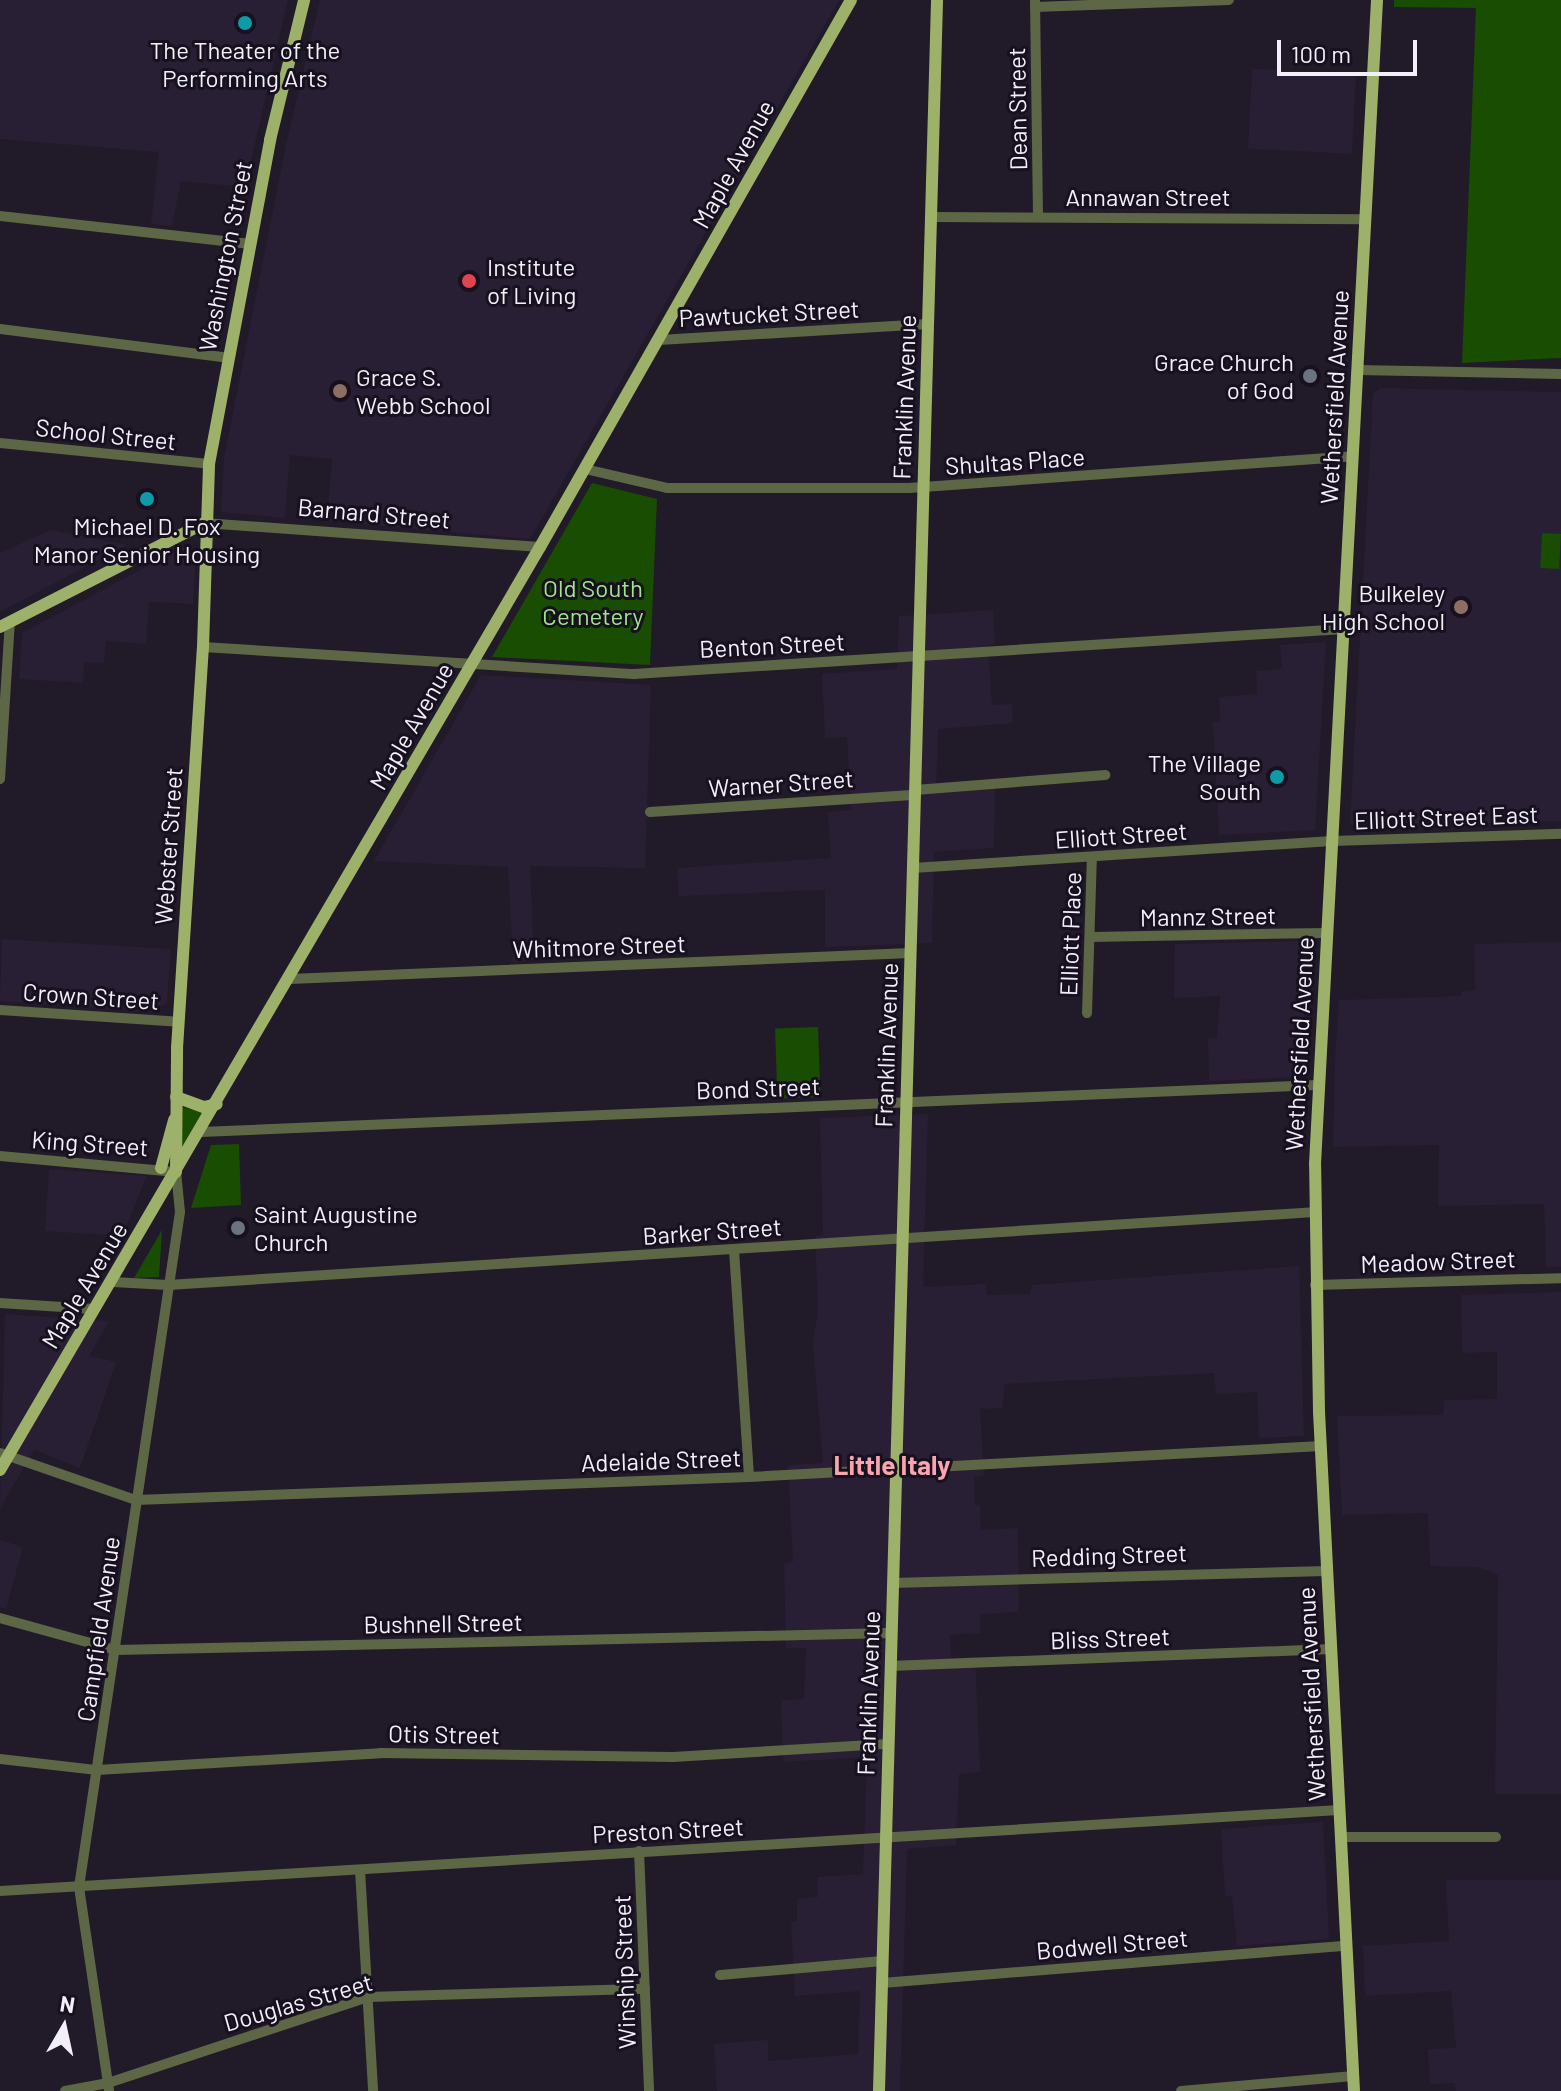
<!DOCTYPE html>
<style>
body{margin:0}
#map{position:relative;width:1561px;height:2091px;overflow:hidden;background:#211a29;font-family:Barlow,sans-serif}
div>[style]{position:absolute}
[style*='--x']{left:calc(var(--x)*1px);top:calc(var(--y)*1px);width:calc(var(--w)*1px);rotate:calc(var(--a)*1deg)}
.built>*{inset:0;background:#291f34;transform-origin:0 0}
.green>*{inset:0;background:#194d01;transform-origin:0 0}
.minor>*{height:10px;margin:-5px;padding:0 5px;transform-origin:5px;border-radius:5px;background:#5d6745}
.major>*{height:12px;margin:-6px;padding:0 6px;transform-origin:6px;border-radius:6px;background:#9eb16a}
.dots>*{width:22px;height:22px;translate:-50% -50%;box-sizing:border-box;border:4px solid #17101f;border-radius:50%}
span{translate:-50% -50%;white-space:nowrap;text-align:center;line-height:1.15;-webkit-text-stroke:6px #17101f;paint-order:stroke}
.poi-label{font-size:24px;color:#f3eff9}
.left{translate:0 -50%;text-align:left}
.right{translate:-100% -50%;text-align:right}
.street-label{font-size:24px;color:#f3eff9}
.park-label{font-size:24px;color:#9ee789}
.neighbourhood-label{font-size:26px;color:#f9a5af;font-weight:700}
.north{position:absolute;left:24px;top:1987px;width:80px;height:80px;-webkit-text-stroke:6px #17101f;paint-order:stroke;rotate:9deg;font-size:22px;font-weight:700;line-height:32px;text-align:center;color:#f3eff9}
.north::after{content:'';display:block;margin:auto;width:28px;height:36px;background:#f3eff9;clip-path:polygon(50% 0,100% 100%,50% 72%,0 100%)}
.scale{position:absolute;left:1277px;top:40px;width:140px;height:36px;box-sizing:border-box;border:4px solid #f3eff9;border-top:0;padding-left:10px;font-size:24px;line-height:28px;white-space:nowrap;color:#f3eff9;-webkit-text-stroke:6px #17101f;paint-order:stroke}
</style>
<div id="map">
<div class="built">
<i style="clip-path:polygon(0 0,288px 0,245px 187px,181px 181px,172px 226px,151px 224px,159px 152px,0 139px)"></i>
<i style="clip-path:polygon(320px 0,839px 0,530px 539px,327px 521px,332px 459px,290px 455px,285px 518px,221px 512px,224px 458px,286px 144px)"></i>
<i style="left:1356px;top:74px;width:80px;height:104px;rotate:93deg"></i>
<i style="clip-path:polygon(1380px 388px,1561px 392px,1561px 821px,1354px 827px,1350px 823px,1373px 394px)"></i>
<i style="clip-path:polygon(50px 530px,127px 545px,0 612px,0 553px)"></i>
<i style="clip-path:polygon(185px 546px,196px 552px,193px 604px,149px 602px,146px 644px,106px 641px,104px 663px,84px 662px,83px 683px,19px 679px,22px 633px)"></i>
<i style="clip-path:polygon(993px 610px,995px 644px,988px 645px,992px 705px,1012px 704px,1013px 723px,938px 729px,936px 793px,995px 789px,994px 848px,934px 852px,932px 943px,825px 947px,825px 890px,679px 896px,677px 868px,831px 858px,828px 812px,851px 810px,847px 737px,825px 738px,822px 674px,897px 669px,899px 616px)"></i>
<i style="clip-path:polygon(1326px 642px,1315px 830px,1219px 835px,1213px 722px,1220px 721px,1219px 697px,1257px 694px,1256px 671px,1282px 669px,1280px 645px)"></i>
<i style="clip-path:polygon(481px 675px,651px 685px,645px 868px,530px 866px,534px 960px,513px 962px,508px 867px,374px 861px)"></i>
<i style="clip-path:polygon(2px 939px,171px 949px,167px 1003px,152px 1012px,0 1001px)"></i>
<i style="clip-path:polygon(1308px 941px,1301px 1077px,1209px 1081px,1208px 1039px,1217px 1038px,1220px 996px,1174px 998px,1175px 944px)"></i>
<i style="clip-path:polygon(1561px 942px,1561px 1267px,1546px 1267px,1544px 1204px,1438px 1206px,1439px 1145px,1333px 1147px,1335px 1059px,1339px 1000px,1461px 996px,1461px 992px,1475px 990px,1474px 944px)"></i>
<i style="clip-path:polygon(928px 1114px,923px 1287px,986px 1284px,987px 1295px,1030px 1294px,1032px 1285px,1299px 1266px,1304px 1436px,1259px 1438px,1257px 1392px,1216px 1394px,1214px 1373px,1004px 1384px,1003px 1408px,980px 1409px,984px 1476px,974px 1477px,975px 1505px,980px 1505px,981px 1530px,1018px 1528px,1019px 1612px,980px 1614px,980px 1633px,950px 1635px,951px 1658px,975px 1657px,980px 1772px,959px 1774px,956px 1845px,907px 1849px,900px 2091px,717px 2091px,714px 2044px,768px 2040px,768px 2061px,858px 2054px,860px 1991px,795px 1996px,791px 1922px,797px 1921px,797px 1899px,818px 1897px,817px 1877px,863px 1874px,867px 1757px,783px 1762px,781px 1700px,804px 1699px,806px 1648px,786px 1648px,784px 1563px,793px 1562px,788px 1465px,823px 1463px,813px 1344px,818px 1309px,815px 1236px,823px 1235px,820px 1118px)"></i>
<i style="clip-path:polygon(49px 1169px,147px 1176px,122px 1236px,45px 1231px)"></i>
<i style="clip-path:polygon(1561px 1292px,1561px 1794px,1495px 1794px,1498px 1575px,1478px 1567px,1430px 1566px,1428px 1513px,1342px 1515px,1337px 1416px,1443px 1415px,1444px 1400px,1497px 1399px,1497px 1352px,1462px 1353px,1461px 1295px)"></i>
<i style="clip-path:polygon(5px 1314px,109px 1321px,89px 1356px,116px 1362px,80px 1468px,34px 1450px,0 1508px)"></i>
<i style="clip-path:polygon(0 1540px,23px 1547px,6px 1609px,0 1607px)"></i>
<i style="clip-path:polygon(1323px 1822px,1329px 1939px,1237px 1946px,1232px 1896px,1225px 1896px,1221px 1829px)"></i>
<i style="clip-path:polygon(1446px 1880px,1561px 1880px,1561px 2091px,1456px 2091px,1455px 2083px,1430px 2084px,1428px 2049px,1456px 2048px,1451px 1991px,1365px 1996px,1363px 1946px,1449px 1941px)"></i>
</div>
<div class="green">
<i style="clip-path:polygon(1394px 0,1561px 0,1561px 358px,1462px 363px,1476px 8px,1394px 7px)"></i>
<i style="clip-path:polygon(592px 483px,657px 499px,650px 665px,492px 657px)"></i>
<i style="left:1542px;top:533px;width:19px;height:35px;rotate:3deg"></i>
<i style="left:818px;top:1027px;width:70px;height:43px;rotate:88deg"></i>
<i style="clip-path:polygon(181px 1107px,203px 1112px,181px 1149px)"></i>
<i style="clip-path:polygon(239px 1144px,241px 1205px,191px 1208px,211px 1145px)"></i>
<i style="clip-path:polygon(162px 1230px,159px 1277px,134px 1278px)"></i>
</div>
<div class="minor">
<i style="--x:1035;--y:0;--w:217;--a:89.2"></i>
<i style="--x:1035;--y:7;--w:194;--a:-2.1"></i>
<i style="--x:0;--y:216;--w:252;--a:6.4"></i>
<i style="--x:931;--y:217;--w:435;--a:0.3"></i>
<i style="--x:0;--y:329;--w:230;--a:7.2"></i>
<i style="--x:659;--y:340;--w:269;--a:-3.4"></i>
<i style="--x:1358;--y:370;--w:203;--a:1.1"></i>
<i style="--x:0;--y:443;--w:210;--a:5.7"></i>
<i style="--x:585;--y:469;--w:84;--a:13"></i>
<i style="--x:667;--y:488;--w:242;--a:0"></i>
<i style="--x:909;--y:488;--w:445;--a:-4.1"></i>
<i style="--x:204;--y:523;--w:337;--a:4.1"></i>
<i style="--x:203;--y:647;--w:432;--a:3.6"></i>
<i style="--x:634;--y:674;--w:711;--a:-3.63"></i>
<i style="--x:0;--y:779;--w:157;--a:-86.4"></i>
<i style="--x:915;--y:790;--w:191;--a:-4.5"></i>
<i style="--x:650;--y:812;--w:266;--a:-3.7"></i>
<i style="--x:913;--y:868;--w:420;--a:-3.7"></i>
<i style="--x:1332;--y:841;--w:229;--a:-1.8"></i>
<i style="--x:1090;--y:937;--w:236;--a:-1"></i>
<i style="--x:290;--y:979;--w:621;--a:-2.4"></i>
<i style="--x:0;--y:1010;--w:179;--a:3.8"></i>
<i style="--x:1087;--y:1013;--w:156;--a:-88.2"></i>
<i style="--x:201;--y:1132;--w:1117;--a:-2.41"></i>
<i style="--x:0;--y:1156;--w:177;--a:5.2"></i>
<i style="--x:176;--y:1172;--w:40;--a:84.3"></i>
<i style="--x:180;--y:1212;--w:683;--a:98.51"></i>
<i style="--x:79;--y:1887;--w:206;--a:81.6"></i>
<i style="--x:734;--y:1250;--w:227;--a:86.2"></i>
<i style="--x:113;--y:1282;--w:55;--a:3.1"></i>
<i style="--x:168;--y:1285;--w:1148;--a:-3.64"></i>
<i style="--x:1315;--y:1285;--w:246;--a:-1.6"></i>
<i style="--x:0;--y:1303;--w:94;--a:3.7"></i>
<i style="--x:0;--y:1453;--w:144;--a:19.1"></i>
<i style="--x:136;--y:1500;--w:613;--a:-2.15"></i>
<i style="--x:749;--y:1477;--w:573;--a:-3.1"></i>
<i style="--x:893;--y:1583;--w:434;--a:-1.6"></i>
<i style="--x:0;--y:1618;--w:119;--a:15.5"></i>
<i style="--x:115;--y:1650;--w:776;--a:-1.25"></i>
<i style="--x:890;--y:1666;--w:441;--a:-2.2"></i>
<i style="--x:0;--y:1759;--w:98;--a:6.5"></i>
<i style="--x:97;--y:1770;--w:284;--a:-3.4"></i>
<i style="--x:380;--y:1753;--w:293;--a:0.8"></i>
<i style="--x:673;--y:1757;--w:215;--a:-3.5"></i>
<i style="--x:1341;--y:1837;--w:155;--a:0"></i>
<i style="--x:639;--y:1851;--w:240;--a:87.6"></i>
<i style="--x:360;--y:1870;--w:221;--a:86.6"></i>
<i style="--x:0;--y:1891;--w:1341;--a:-3.46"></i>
<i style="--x:720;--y:1975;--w:163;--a:-4.9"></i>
<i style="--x:882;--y:1983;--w:465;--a:-4.6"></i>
<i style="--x:65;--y:2091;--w:44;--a:-10.5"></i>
<i style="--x:108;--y:2083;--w:274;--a:-18.3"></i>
<i style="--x:368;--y:1997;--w:277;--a:-1.7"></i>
<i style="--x:1181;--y:2091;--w:173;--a:-5"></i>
</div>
<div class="major">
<i style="--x:0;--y:627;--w:229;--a:-27"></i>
<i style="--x:176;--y:1097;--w:30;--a:20"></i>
<i style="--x:204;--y:1107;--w:13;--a:-13"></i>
<i style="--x:161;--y:1168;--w:50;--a:-74.8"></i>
<i style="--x:176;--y:1172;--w:124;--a:-89.5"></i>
<i style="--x:177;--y:1048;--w:402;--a:-86.3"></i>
<i style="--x:203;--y:647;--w:183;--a:-88.1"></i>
<i style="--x:209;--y:464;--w:330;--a:-79.3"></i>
<i style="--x:270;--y:140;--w:144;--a:-76.3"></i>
<i style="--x:0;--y:1470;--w:1069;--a:-59.67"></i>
<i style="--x:540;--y:547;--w:629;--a:-60.38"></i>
<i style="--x:879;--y:2091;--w:2092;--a:-88.41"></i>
<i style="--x:1354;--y:2091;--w:680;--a:-92.95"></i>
<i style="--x:1319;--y:1412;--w:248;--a:-90.9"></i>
<i style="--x:1315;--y:1164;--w:1166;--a:-86.95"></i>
</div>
<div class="dots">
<i style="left:245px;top:23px;background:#0f9aa8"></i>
<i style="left:469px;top:281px;background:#e0444e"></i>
<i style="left:1310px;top:376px;background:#6b7280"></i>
<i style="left:340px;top:391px;background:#8d6e63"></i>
<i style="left:147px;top:499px;background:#0f9aa8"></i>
<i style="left:1461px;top:607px;background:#8d6e63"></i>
<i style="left:1277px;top:777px;background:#0f9aa8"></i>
<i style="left:238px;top:1228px;background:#6b7280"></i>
</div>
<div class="poi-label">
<span style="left:245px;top:64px">The Theater of the<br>Performing Arts</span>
<span class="left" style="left:487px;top:281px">Institute<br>of Living</span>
<span class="right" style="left:1294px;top:376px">Grace Church<br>of God</span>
<span class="left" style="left:356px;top:391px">Grace S.<br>Webb School</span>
<span style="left:147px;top:540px">Michael D. Fox<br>Manor Senior Housing</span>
<span class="right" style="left:1445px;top:607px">Bulkeley<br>High School</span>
<span class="right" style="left:1261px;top:777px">The Village<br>South</span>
<span class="left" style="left:254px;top:1228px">Saint Augustine<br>Church</span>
</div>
<div class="street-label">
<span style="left:1017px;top:109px;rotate:-91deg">Dean Street</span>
<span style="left:733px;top:164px;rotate:-61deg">Maple Avenue</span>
<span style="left:1148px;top:197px">Annawan Street</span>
<span style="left:225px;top:256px;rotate:-79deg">Washington Street</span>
<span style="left:769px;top:313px;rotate:-3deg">Pawtucket Street</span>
<span style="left:904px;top:397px;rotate:-88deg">Franklin Avenue</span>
<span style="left:1334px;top:397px;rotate:-87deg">Wethersfield Avenue</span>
<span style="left:106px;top:434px;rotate:6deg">School Street</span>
<span style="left:1015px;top:461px;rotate:-4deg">Shultas Place</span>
<span style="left:374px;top:513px;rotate:5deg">Barnard Street</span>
<span style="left:772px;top:645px;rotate:-3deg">Benton Street</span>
<span style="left:411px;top:726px;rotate:-60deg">Maple Avenue</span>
<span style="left:781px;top:783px;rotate:-4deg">Warner Street</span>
<span style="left:1446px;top:817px;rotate:-2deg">Elliott Street East</span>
<span style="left:1121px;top:835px;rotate:-4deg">Elliott Street</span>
<span style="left:168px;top:846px;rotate:-86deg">Webster Street</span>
<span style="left:1208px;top:916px;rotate:-1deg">Mannz Street</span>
<span style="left:1070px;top:934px;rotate:-88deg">Elliott Place</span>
<span style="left:599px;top:946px;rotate:-2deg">Whitmore Street</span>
<span style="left:91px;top:996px;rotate:4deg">Crown Street</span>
<span style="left:1299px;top:1044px;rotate:-87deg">Wethersfield Avenue</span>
<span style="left:886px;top:1045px;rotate:-88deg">Franklin Avenue</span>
<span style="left:758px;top:1088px;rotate:-2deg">Bond Street</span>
<span style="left:90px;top:1143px;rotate:4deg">King Street</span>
<span style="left:712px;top:1231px;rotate:-4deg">Barker Street</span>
<span style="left:1438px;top:1261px;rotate:-2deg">Meadow Street</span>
<span style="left:84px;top:1285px;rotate:-59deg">Maple Avenue</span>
<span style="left:661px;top:1460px;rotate:-2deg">Adelaide Street</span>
<span style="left:1109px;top:1555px;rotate:-2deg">Redding Street</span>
<span style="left:443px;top:1623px;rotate:-1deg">Bushnell Street</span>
<span style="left:98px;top:1629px;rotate:-82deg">Campfield Avenue</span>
<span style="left:1110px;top:1638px;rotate:-2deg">Bliss Street</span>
<span style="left:868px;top:1693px;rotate:-88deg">Franklin Avenue</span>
<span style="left:1311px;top:1694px;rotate:-93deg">Wethersfield Avenue</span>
<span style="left:444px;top:1734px;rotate:1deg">Otis Street</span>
<span style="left:668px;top:1830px;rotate:-3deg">Preston Street</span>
<span style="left:1112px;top:1944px;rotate:-5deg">Bodwell Street</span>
<span style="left:624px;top:1972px;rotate:-92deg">Winship Street</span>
<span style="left:298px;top:2002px;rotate:-16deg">Douglas Street</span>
</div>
<div class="park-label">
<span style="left:593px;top:602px">Old South<br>Cemetery</span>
</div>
<div class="neighbourhood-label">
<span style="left:892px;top:1465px">Little Italy</span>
</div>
<div class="north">N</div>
<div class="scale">100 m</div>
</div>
